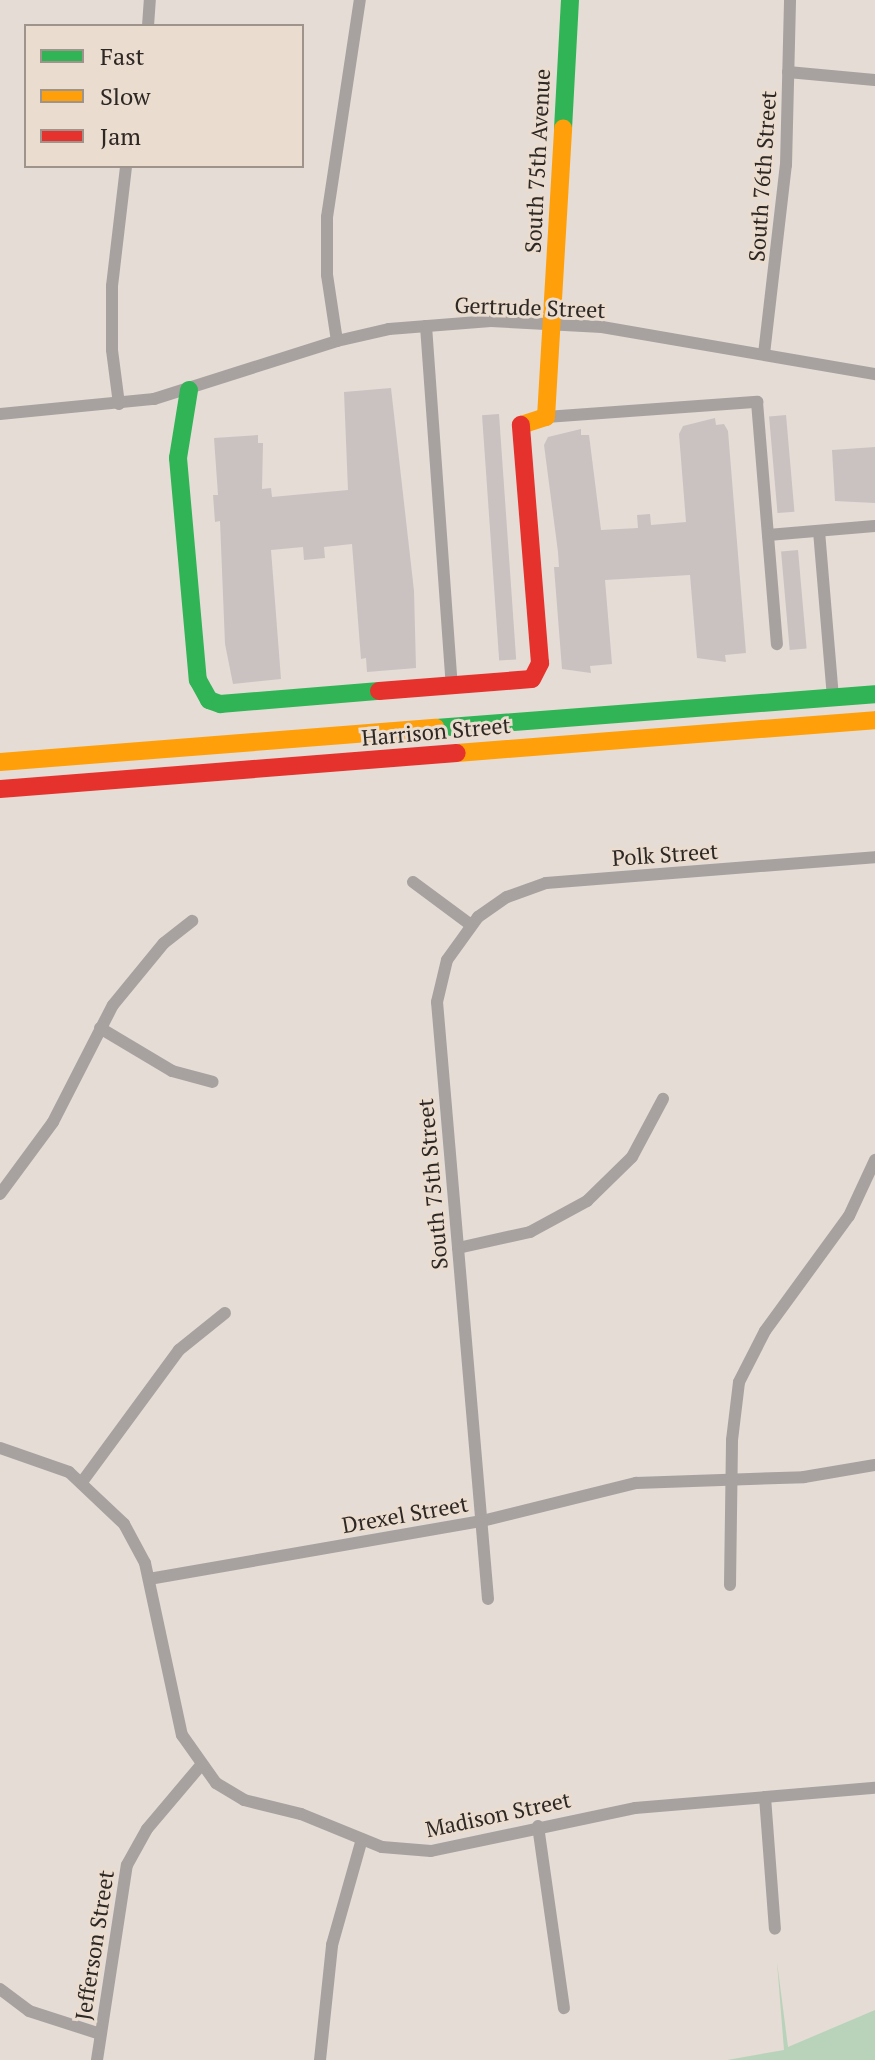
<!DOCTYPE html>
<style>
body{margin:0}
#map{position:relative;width:875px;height:2060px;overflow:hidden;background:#e4dcd5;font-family:"PT Serif",serif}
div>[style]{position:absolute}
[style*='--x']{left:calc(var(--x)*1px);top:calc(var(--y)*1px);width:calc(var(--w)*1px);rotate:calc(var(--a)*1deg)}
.green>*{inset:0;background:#b9d3ba}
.building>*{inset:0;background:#c9c2c1;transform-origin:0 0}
.street>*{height:12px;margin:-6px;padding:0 6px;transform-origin:6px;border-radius:6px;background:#a7a29f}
.fast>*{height:18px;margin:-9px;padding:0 9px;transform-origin:9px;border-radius:9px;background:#30b455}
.slow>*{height:18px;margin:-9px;padding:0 9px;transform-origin:9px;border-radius:9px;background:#ff9f0a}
.jam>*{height:18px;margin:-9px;padding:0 9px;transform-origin:9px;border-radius:9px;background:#e5322d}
span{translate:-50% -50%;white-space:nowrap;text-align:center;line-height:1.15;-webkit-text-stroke:6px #eadccf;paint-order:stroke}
.street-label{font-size:22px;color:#2e2824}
.legend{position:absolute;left:24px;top:24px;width:280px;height:144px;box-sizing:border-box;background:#eadccf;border:2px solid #9f948b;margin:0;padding:10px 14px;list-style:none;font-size:24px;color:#2e2824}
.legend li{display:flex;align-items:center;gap:16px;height:40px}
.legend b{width:40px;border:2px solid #9f948b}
</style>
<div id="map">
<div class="green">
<i style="clip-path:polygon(777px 1962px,788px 2047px,875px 2010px,875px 2060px,727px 2060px,784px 2050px)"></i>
</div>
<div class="building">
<i style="clip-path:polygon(391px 388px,414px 591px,416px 668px,367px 672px,366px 658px,361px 659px,352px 544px,324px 547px,325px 558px,304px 560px,303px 547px,271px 550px,281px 679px,233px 684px,225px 644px,220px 521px,215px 522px,213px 495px,218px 495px,214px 438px,258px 435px,258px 443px,263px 443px,262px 489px,271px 488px,272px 497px,348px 490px,344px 392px)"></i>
<i style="left:499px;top:414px;width:246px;height:17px;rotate:86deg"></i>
<i style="left:786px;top:415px;width:97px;height:17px;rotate:85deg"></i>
<i style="clip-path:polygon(715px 418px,716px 425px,724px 424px,728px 431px,746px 653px,725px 655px,726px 662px,697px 658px,690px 575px,605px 580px,612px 664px,590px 666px,591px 673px,562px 669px,554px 567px,559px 567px,558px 552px,544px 445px,548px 437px,581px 429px,581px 435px,589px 435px,601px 530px,638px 528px,637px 515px,650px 514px,651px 525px,686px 522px,679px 434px,683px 426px)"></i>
<i style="clip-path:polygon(875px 447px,875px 503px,835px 501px,832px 450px)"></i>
<i style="left:798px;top:550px;width:99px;height:17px;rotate:85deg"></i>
</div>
<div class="street">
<i style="--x:148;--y:26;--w:26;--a:-86"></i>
<i style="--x:788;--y:72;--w:87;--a:5.3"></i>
<i style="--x:426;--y:326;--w:363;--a:85.9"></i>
<i style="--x:337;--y:341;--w:67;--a:-98.6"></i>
<i style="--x:327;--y:275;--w:58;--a:-90"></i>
<i style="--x:327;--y:217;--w:219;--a:-81.4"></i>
<i style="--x:764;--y:354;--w:190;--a:-83.4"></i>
<i style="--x:786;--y:165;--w:165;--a:-88.6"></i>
<i style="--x:119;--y:404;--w:54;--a:-97.4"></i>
<i style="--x:112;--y:350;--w:64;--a:-90"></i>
<i style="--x:112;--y:286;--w:121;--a:-83.3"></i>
<i style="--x:0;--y:414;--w:155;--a:-5.6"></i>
<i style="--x:154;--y:399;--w:192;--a:-17.6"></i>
<i style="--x:337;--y:341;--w:53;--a:-13"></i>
<i style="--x:389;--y:329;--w:102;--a:-4.5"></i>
<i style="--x:491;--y:321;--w:111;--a:3.1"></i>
<i style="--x:602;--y:327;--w:277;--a:9.8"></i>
<i style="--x:546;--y:417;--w:212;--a:-4.1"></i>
<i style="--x:757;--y:402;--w:243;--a:85.3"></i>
<i style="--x:819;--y:531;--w:167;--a:85.2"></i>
<i style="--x:768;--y:535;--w:107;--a:-4.8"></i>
<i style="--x:413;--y:882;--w:72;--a:36.6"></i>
<i style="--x:100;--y:1028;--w:84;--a:30.8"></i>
<i style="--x:172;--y:1071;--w:42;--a:15"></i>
<i style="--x:0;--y:1194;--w:89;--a:-53.6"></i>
<i style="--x:53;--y:1122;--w:131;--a:-62.9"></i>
<i style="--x:113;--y:1005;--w:80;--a:-50.6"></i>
<i style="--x:164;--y:943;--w:36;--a:-38"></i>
<i style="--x:458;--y:1248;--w:74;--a:-12.5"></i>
<i style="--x:530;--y:1232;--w:65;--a:-28.5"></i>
<i style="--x:587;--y:1201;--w:63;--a:-44.4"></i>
<i style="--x:632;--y:1157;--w:66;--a:-61.9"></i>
<i style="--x:0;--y:1448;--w:73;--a:19.2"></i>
<i style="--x:69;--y:1472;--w:76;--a:43.4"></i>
<i style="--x:124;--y:1524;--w:44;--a:61.7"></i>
<i style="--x:145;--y:1563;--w:176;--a:77.9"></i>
<i style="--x:182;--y:1735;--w:59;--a:54.7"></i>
<i style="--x:216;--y:1783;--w:33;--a:31"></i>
<i style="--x:244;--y:1800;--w:59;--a:13.8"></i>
<i style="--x:301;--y:1814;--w:87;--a:22.2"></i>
<i style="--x:382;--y:1847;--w:49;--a:4.7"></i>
<i style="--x:431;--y:1851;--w:208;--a:-11.9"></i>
<i style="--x:635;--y:1808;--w:241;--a:-4.8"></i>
<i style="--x:82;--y:1482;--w:164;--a:-53.7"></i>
<i style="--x:179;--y:1350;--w:59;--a:-38.8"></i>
<i style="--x:149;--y:1579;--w:338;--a:-9.9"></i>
<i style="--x:482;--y:1521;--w:159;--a:-13.9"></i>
<i style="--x:636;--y:1483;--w:168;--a:-2"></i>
<i style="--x:804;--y:1477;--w:72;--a:-9.6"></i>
<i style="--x:730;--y:1585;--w:145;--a:-89.2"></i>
<i style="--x:732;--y:1440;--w:58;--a:-83.1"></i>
<i style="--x:739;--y:1382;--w:57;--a:-63"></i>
<i style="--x:765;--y:1331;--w:142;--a:-53.9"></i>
<i style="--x:849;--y:1216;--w:62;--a:-65.1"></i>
<i style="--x:488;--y:1599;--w:599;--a:-94.88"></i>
<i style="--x:437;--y:1002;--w:43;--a:-76.6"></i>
<i style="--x:447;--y:960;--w:53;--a:-54.2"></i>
<i style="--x:478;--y:917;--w:35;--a:-35"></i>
<i style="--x:507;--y:897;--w:41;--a:-19.7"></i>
<i style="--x:546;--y:883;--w:330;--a:-4.5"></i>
<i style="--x:765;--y:1797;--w:132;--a:85.7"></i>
<i style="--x:538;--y:1826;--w:184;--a:81.9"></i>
<i style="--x:0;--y:1989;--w:36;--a:37"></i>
<i style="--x:29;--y:2011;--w:75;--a:17.9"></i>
<i style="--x:97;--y:2060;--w:197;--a:-81.3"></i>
<i style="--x:127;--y:1865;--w:41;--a:-60.9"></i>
<i style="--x:147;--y:1829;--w:84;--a:-49.8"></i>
<i style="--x:320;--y:2060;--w:116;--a:-84"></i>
<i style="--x:332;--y:1945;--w:110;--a:-74.2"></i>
</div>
<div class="fast">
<i style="--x:563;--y:129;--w:129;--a:-86.9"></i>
<i style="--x:189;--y:390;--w:69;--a:99.2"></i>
<i style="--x:178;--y:458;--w:223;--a:84.9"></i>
<i style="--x:198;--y:680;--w:23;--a:61"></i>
<i style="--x:209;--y:700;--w:12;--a:20"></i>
<i style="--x:220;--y:704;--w:160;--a:-4.7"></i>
<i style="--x:436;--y:728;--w:440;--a:-4.4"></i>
</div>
<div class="slow">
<i style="--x:521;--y:425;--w:26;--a:-18"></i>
<i style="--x:546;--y:417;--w:289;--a:-86.6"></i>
<i style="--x:457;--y:753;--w:419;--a:-4.5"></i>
<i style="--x:0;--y:762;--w:437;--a:-4.5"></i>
</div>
<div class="jam">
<i style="--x:379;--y:691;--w:153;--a:-4.5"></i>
<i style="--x:532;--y:679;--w:18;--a:-63"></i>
<i style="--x:540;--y:663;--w:239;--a:-94.6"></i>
<i style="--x:0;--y:789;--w:458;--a:-4.5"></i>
</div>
<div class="street-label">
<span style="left:537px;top:161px;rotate:-87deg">South 75th Avenue</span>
<span style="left:762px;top:176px;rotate:-86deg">South 76th Street</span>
<span style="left:530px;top:307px;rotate:2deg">Gertrude Street</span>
<span style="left:436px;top:731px;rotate:-5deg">Harrison Street</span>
<span style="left:665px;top:854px;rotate:-4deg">Polk Street</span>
<span style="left:432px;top:1184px;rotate:-95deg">South 75th Street</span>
<span style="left:405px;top:1514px;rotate:-10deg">Drexel Street</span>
<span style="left:498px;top:1814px;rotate:-12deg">Madison Street</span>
<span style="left:94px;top:1945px;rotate:-81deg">Jefferson Street</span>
</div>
<ul class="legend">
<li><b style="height:10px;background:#30b455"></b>Fast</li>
<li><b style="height:10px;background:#ff9f0a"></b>Slow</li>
<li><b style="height:10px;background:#e5322d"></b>Jam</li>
</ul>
</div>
